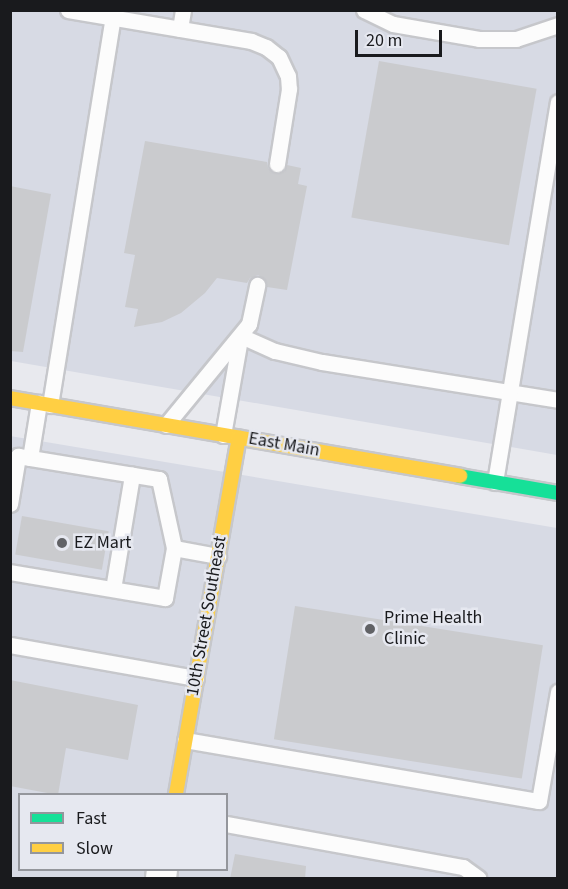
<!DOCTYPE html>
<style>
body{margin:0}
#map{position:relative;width:568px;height:889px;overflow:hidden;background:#e8e9ee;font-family:"Source Sans 3",sans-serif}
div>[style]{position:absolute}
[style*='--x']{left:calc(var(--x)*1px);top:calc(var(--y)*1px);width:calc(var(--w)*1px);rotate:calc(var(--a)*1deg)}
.built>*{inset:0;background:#d7dae4}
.building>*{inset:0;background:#cacbce;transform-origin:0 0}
.roads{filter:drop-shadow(2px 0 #c6c7cb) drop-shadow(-2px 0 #c6c7cb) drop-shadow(0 2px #c6c7cb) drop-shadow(0 -2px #c6c7cb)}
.lane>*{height:15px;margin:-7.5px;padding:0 7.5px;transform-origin:7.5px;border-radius:7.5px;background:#fcfcfc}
.street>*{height:30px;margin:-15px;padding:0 15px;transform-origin:15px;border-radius:15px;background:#fcfcfc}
.fast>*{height:14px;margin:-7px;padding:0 7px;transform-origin:7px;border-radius:7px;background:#16e098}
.slow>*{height:14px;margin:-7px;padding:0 7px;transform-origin:7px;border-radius:7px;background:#ffcf43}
.dots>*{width:16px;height:16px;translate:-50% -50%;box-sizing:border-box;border:3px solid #e6e8f0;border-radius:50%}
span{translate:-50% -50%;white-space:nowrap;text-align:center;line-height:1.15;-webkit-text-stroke:5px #e6e8f0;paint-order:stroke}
.street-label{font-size:18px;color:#191a1d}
.poi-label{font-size:18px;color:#191a1d}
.left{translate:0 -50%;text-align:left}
.frame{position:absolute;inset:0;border:12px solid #191a1d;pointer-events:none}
.legend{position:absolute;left:18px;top:793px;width:210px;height:78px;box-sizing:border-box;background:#e6e8f0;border:2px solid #94969c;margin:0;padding:8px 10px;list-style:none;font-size:18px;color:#191a1d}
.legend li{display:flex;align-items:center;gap:12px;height:30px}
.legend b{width:30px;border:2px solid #94969c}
.scale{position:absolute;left:355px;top:30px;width:87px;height:27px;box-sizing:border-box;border:3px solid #191a1d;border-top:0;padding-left:8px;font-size:18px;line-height:21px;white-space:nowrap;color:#191a1d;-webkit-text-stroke:4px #e6e8f0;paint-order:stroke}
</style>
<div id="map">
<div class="built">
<i style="clip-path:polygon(10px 11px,557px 11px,557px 455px,11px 361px)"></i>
<i style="clip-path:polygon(evenodd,10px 436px,557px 528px,557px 878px,11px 878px,10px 436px,20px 794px,226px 794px,226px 870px,20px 870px,20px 794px)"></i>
</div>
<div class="building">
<i style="left:379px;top:61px;width:160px;height:159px;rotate:10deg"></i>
<i style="clip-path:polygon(145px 141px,267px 162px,268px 168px,275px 173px,281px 173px,287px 165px,301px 168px,298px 184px,307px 186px,287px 290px,267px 287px,264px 278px,258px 275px,250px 278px,247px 283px,217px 278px,205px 293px,181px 313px,162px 322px,134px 327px,138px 309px,125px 307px,135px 255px,124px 253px)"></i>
<i style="clip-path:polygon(10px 186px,51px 194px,23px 352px,10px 351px)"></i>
<i style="left:22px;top:516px;width:88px;height:39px;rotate:10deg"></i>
<i style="left:295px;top:606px;width:251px;height:135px;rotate:9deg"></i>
<i style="clip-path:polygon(10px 680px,138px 705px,128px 760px,66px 748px,58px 795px,10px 786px)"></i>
<i style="clip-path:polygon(235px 854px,306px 866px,305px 879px,230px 879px)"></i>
</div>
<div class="roads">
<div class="lane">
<i style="--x:68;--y:10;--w:186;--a:9.6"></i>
<i style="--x:251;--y:41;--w:16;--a:22"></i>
<i style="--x:266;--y:47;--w:16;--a:38"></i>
<i style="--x:279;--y:57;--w:21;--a:65"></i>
<i style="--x:288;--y:76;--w:13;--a:86"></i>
<i style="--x:289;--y:89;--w:76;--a:99.1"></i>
<i style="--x:364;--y:10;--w:32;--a:26"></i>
<i style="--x:393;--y:24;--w:87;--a:9.9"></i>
<i style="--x:479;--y:39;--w:37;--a:0"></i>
<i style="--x:516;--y:39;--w:44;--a:-18.4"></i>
<i style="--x:180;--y:29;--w:19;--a:-81"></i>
<i style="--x:241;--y:336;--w:37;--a:24"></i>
<i style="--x:275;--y:351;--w:48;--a:13.2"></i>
<i style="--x:322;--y:362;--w:239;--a:9.1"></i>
<i style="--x:50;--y:405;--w:392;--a:-80.8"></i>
<i style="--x:166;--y:425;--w:131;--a:-50.6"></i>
<i style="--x:249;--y:324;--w:40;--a:-78"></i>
<i style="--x:223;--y:435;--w:97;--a:-80"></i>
<i style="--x:30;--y:458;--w:56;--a:-80.7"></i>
<i style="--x:495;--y:482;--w:385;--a:-80.6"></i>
<i style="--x:10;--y:504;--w:49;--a:-80.5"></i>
<i style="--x:18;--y:456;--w:143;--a:9.3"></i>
<i style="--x:159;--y:479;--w:71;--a:77.7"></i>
<i style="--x:174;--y:548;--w:51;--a:100.2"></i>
<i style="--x:165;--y:598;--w:157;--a:-170.5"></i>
<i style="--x:174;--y:548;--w:45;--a:10.3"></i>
<i style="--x:113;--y:589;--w:116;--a:-80.5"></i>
<i style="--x:10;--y:645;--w:189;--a:10.1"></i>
<i style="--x:185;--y:740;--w:359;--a:9.8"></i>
<i style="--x:539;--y:801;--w:111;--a:-80.1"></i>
<i style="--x:226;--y:824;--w:241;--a:10.3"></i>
<i style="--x:463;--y:867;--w:19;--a:36"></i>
</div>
<div class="street">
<i style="--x:161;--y:878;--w:8;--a:-83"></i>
</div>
<div class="fast">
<i style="--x:460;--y:476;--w:99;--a:9.8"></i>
</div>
<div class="slow">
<i style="--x:10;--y:398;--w:457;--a:9.8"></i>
<i style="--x:176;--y:794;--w:362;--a:-80"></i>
</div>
</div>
<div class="dots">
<i style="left:62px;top:543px;background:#616266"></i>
<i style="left:370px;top:629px;background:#616266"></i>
</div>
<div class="street-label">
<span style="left:284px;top:445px;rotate:10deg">East Main</span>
<span style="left:207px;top:616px;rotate:-80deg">10th Street Southeast</span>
</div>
<div class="poi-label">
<span class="left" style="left:74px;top:543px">EZ Mart</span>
<span class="left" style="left:384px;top:629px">Prime Health<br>Clinic</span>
</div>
<div class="frame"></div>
<ul class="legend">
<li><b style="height:8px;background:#16e098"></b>Fast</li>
<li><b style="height:8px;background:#ffcf43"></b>Slow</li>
</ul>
<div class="scale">20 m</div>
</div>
